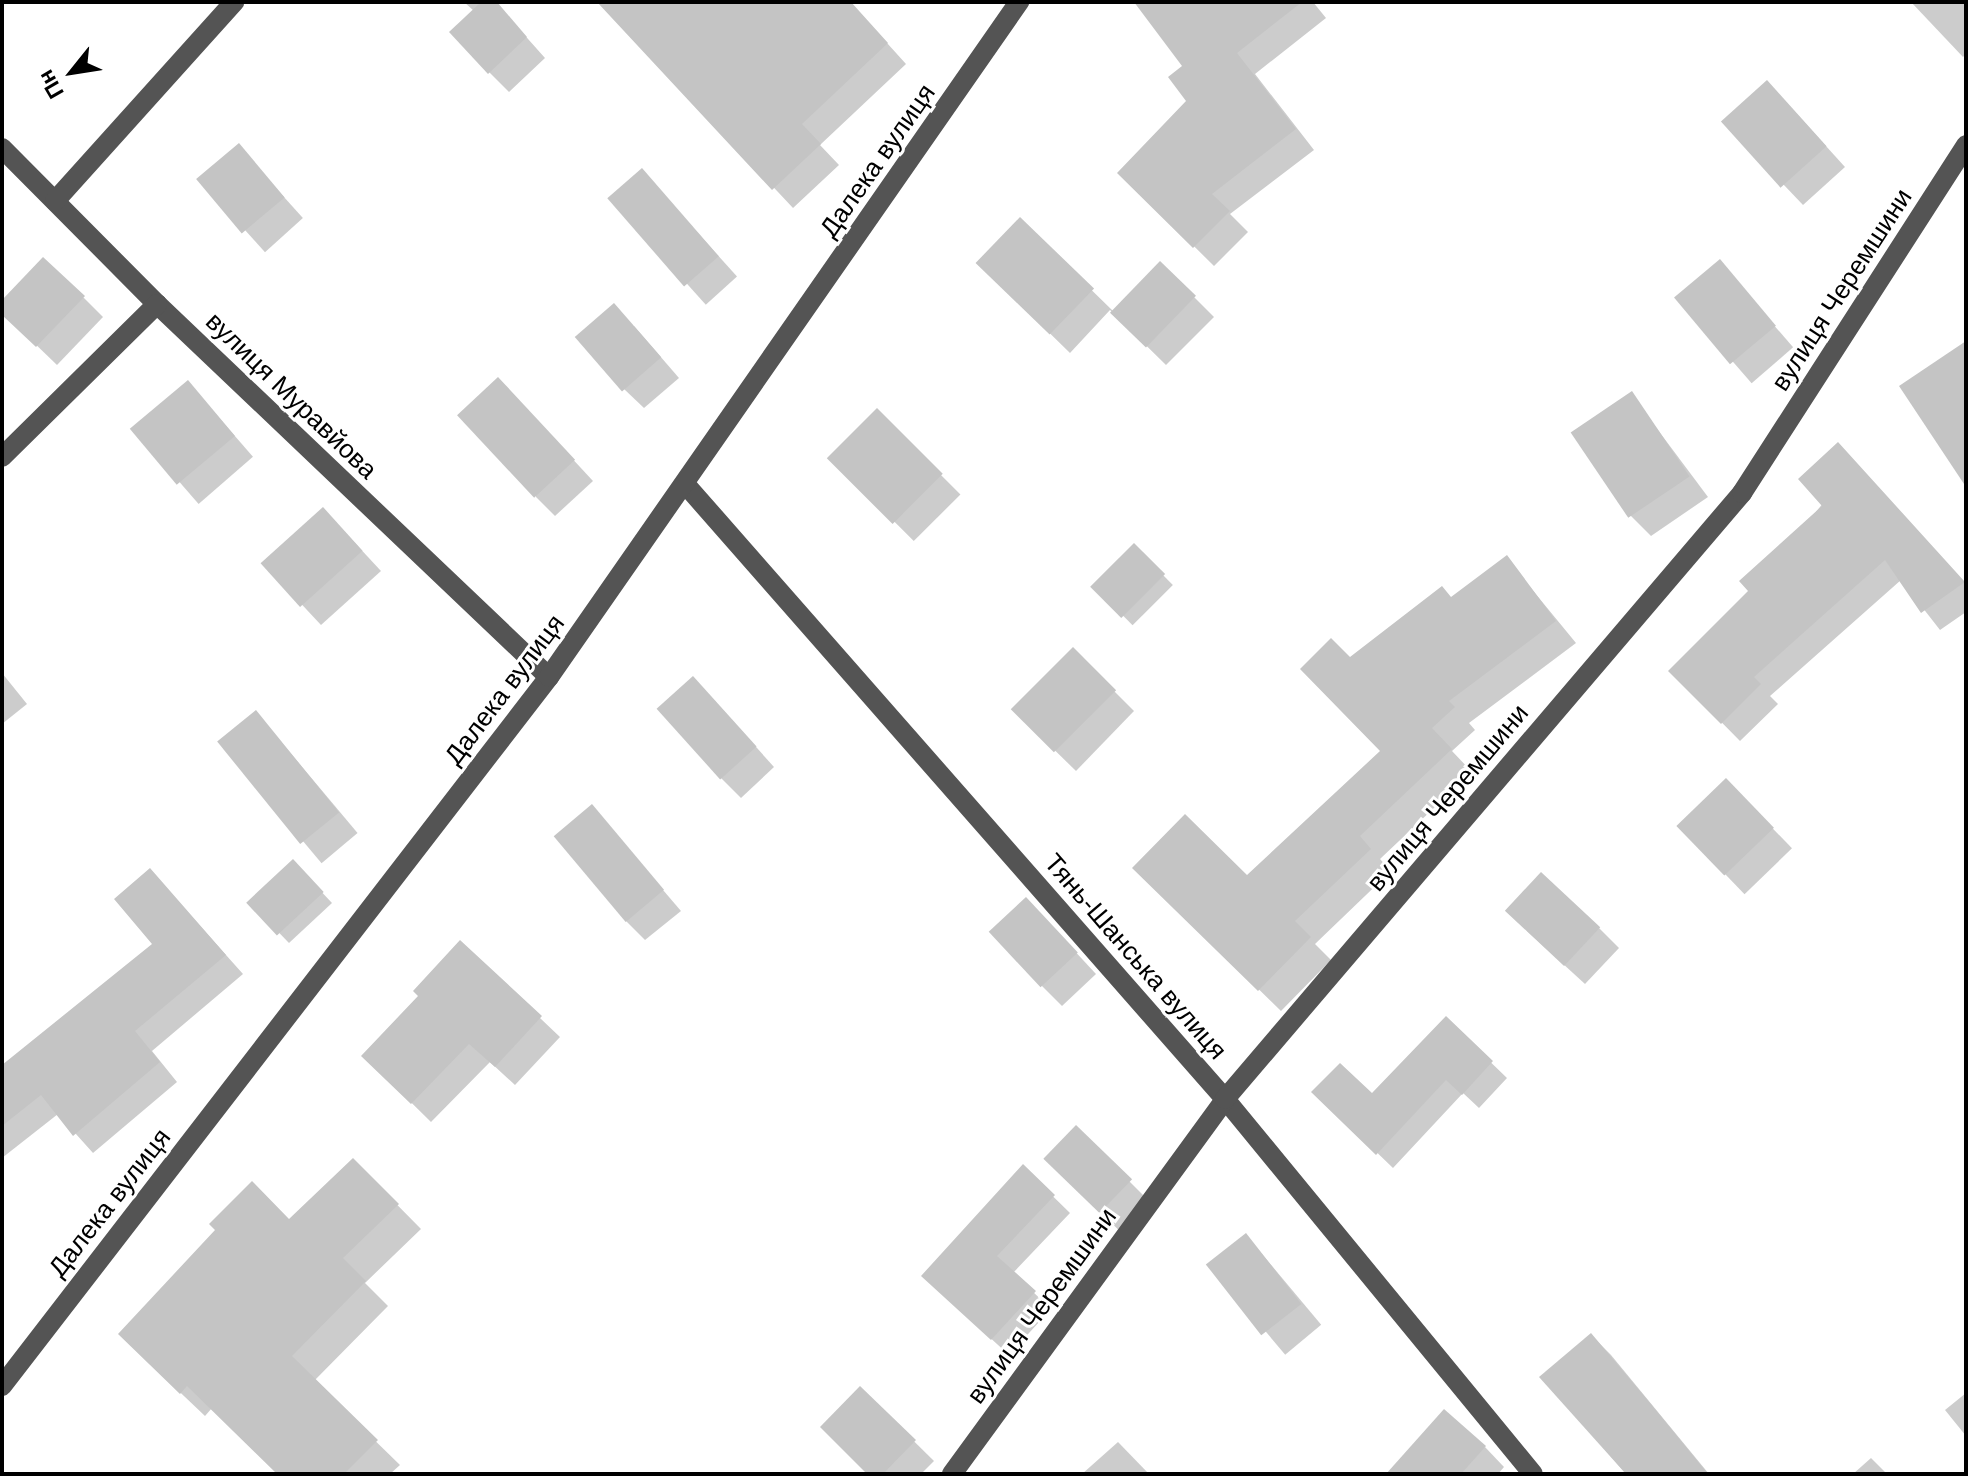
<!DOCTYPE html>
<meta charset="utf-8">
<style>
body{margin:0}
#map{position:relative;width:1968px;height:1476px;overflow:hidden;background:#fff;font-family:Helvetica,sans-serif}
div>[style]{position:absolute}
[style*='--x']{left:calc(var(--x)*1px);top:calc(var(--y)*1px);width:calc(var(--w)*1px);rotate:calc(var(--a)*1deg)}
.shadow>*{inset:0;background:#0003;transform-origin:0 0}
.building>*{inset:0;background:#c4c4c4;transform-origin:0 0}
.minor>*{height:20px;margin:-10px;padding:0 10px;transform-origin:10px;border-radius:10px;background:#545454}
span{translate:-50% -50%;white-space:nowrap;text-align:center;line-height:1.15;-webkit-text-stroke:6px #fff;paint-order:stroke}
.street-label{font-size:26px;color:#000}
.frame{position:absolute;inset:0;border:4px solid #000;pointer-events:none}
.north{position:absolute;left:32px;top:32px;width:80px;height:80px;-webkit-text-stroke:6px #fff;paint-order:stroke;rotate:240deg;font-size:22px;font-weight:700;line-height:32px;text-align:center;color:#000}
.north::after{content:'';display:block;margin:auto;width:28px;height:36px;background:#000;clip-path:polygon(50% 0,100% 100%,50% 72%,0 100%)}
</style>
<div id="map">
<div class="shadow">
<i style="clip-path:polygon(464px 2px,495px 2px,545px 58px,509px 92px,489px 72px,474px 11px)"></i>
<i style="clip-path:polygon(631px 2px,850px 2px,906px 64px,820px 145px,839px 165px,793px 208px,613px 17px)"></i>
<i style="clip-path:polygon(1137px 2px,1313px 2px,1326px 18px,1255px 74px,1314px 150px,1230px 214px,1248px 232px,1214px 266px,1120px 173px,1189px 101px,1185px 66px)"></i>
<i style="clip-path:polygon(1911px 2px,1966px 2px,1966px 54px,1963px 57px)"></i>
<i style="clip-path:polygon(1786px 102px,1845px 167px,1803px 205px,1724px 122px)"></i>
<i style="left:238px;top:146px;width:97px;height:51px;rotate:48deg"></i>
<i style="left:642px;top:171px;width:142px;height:42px;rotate:48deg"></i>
<i style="clip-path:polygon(1020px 220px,1113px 311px,1160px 263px,1214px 317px,1166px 365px,1110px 310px,1070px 353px,978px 263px)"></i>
<i style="left:1719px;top:262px;width:113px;height:55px;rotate:49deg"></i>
<i style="clip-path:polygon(83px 297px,103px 317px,57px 365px,2px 312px,2px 303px)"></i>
<i style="clip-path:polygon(634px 326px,679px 378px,644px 408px,624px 389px)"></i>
<i style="left:188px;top:382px;width:99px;height:72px;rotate:49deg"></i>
<i style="clip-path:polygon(1631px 394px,1708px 497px,1651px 536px,1631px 516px)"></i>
<i style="clip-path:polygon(517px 399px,593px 481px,555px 516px,536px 497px)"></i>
<i style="left:877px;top:411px;width:118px;height:66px;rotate:45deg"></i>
<i style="clip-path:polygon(1856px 463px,1966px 585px,1966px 612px,1940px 630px,1901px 580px,1770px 696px,1778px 704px,1740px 741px,1671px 671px,1751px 591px)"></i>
<i style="clip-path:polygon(342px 529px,381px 571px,321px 625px,263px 563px)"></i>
<i style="left:1134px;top:546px;width:55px;height:57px;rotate:45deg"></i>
<i style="clip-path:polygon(1506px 558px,1576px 643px,1469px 723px,1475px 730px,1452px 751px,1472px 772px,1380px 859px,1391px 871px,1315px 944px,1331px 960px,1281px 1011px,1135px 868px,1247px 877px,1382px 751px,1350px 660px,1452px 598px)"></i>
<i style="clip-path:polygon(1073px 650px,1134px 711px,1076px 771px,1034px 730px)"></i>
<i style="clip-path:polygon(2px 673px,27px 704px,2px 724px)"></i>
<i style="clip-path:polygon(712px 698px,774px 767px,741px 798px,721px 778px)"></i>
<i style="left:256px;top:712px;width:158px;height:47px;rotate:50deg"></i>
<i style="left:1726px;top:780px;width:95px;height:66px;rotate:46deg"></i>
<i style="clip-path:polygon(592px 807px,681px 911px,645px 940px,625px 920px)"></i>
<i style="clip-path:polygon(150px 870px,243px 974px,152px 1051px,177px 1082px,93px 1153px,58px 1114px,2px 1158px,2px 1068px,155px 944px)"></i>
<i style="clip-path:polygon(302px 871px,332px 903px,289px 943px,250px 903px)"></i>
<i style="clip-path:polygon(1045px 919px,1096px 974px,1062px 1006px,1042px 986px)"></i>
<i style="clip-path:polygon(1599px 928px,1619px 948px,1585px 984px,1527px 931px)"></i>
<i style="clip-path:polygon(461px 943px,560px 1037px,515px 1085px,490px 1062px,431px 1122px,364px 1056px,421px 996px)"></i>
<i style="clip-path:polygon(1446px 1019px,1507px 1078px,1479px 1108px,1463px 1093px,1393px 1168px,1314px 1092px,1372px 1096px)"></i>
<i style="left:1076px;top:1128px;width:104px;height:42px;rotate:45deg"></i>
<i style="clip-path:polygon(353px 1160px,421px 1229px,365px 1283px,388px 1306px,314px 1381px,400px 1465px,390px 1474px,279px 1474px,212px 1408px,205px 1416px,144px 1358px,218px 1229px,289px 1221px)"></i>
<i style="clip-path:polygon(1023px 1167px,1070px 1213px,1013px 1273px,1051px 1309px,1009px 1355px,940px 1292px)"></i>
<i style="left:1246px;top:1235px;width:117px;height:47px;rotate:50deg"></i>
<i style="clip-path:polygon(1591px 1335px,1611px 1355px,1709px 1474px,1626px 1474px,1542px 1377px)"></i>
<i style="clip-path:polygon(860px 1388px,934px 1461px,921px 1474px,870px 1474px)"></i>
<i style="clip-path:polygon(1966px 1393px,1966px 1436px,1945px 1410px)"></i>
<i style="clip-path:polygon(1118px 1442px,1149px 1474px,1082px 1474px)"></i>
<i style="clip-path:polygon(1485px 1447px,1504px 1467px,1498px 1474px,1399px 1474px)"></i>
<i style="clip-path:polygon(1871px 1458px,1887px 1474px,1853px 1474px)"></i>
</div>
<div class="building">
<i style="clip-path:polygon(481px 2px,497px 2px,527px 37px,488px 74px,449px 32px)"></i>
<i style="clip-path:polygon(597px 2px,851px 2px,888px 43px,802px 124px,821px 144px,772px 190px)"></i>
<i style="clip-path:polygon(1134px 2px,1302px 2px,1237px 53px,1296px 129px,1212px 194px,1230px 211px,1193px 248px,1117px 173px,1186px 101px,1168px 77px,1182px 66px)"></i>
<i style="left:1767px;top:80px;width:89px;height:62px;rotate:48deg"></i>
<i style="left:239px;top:143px;width:71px;height:56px;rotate:50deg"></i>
<i style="left:642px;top:168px;width:117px;height:46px;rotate:49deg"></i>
<i style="left:1020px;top:217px;width:103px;height:64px;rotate:44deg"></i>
<i style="clip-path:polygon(43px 257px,85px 296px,36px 347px,2px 315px,2px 300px)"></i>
<i style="left:1720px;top:259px;width:87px;height:60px;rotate:50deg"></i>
<i style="left:1160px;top:261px;width:50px;height:72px;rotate:44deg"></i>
<i style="left:614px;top:303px;width:72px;height:52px;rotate:49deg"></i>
<i style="clip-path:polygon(1966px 341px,1966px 487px,1899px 386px)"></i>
<i style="left:498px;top:377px;width:113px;height:56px;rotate:47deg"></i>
<i style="left:188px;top:380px;width:73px;height:76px;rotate:50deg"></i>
<i style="left:1632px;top:391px;width:103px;height:74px;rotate:56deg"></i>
<i style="left:877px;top:408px;width:93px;height:71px;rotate:45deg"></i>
<i style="clip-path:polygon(1838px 442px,1965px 582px,1921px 613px,1885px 560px,1754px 677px,1761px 684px,1721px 724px,1668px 671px,1748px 591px,1739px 581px,1822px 506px,1798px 479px)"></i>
<i style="left:323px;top:507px;width:59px;height:84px;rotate:48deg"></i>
<i style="left:1134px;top:543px;width:44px;height:62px;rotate:45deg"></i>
<i style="clip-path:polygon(1507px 555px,1556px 621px,1449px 701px,1455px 707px,1432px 728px,1452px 749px,1360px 836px,1371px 849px,1295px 921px,1311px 937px,1258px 991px,1132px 868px,1185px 814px,1247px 875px,1380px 751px,1300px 669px,1331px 638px,1350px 657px,1442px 586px,1451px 597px)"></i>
<i style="left:1073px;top:647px;width:61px;height:88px;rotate:45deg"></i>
<i style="left:693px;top:676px;width:95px;height:49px;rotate:48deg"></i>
<i style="left:256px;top:710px;width:132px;height:50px;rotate:51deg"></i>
<i style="left:1726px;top:778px;width:69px;height:69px;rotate:46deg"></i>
<i style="left:592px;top:804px;width:112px;height:50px;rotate:50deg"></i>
<i style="left:293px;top:859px;width:45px;height:64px;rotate:47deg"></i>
<i style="clip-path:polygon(150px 868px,226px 955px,135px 1031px,160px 1062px,73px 1136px,41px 1095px,2px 1126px,2px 1065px,152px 944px,114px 899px)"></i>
<i style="left:1541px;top:872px;width:81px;height:53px;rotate:43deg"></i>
<i style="left:1026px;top:897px;width:76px;height:51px;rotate:47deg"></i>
<i style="clip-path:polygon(460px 940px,542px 1016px,495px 1067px,469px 1044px,411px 1104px,361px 1056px,418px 996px,413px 991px)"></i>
<i style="clip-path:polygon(1446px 1016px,1493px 1061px,1462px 1095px,1446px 1080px,1376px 1155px,1311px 1092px,1340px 1063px,1372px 1093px)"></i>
<i style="left:1076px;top:1125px;width:78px;height:47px;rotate:44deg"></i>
<i style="clip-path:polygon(353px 1158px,399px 1204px,343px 1258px,366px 1281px,292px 1356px,378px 1440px,344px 1474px,277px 1474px,187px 1386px,180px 1394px,118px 1334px,215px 1230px,209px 1224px,252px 1181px,289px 1219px)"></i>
<i style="clip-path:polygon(1023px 1164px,1055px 1195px,997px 1256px,1036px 1291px,991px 1340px,921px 1276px)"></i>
<i style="left:1246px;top:1233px;width:90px;height:51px;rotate:52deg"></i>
<i style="clip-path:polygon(1591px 1333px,1650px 1403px,1708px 1474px,1626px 1474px,1539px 1377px)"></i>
<i style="clip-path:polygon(860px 1386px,916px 1440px,883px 1474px,867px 1474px,820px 1427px)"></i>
<i style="clip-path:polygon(1444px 1409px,1486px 1446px,1461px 1474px,1386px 1474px)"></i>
</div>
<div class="minor">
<i style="--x:2;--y:148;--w:220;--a:45.2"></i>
<i style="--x:157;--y:304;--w:541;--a:43.58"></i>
<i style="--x:55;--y:201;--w:268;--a:-48"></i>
<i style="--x:2;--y:457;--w:218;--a:-44.6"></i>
<i style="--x:686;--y:485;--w:817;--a:48.72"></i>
<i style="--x:1225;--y:1099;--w:485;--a:50.6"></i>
<i style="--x:2;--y:1386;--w:895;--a:-52.35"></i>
<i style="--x:549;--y:677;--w:823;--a:-55.15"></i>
<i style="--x:952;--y:1474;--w:464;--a:-53.9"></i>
<i style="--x:1225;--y:1099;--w:797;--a:-49.53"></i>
<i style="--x:1742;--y:493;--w:414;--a:-57.2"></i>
</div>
<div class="street-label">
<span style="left:878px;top:161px;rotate:-55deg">Далека вулиця</span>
<span style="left:1842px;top:290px;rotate:-57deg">вулиця Черемшини</span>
<span style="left:291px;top:396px;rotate:44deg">вулиця Муравйова</span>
<span style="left:505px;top:690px;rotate:-53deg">Далека вулиця</span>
<span style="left:1448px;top:798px;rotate:-50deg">вулиця Черемшини</span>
<span style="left:1135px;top:957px;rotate:49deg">Тянь-Шанська вулиця</span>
<span style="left:110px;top:1203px;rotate:-52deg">Далека вулиця</span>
<span style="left:1042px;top:1306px;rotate:-54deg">вулиця Черемшини</span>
</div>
<div class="frame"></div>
<div class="north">Пн</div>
</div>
